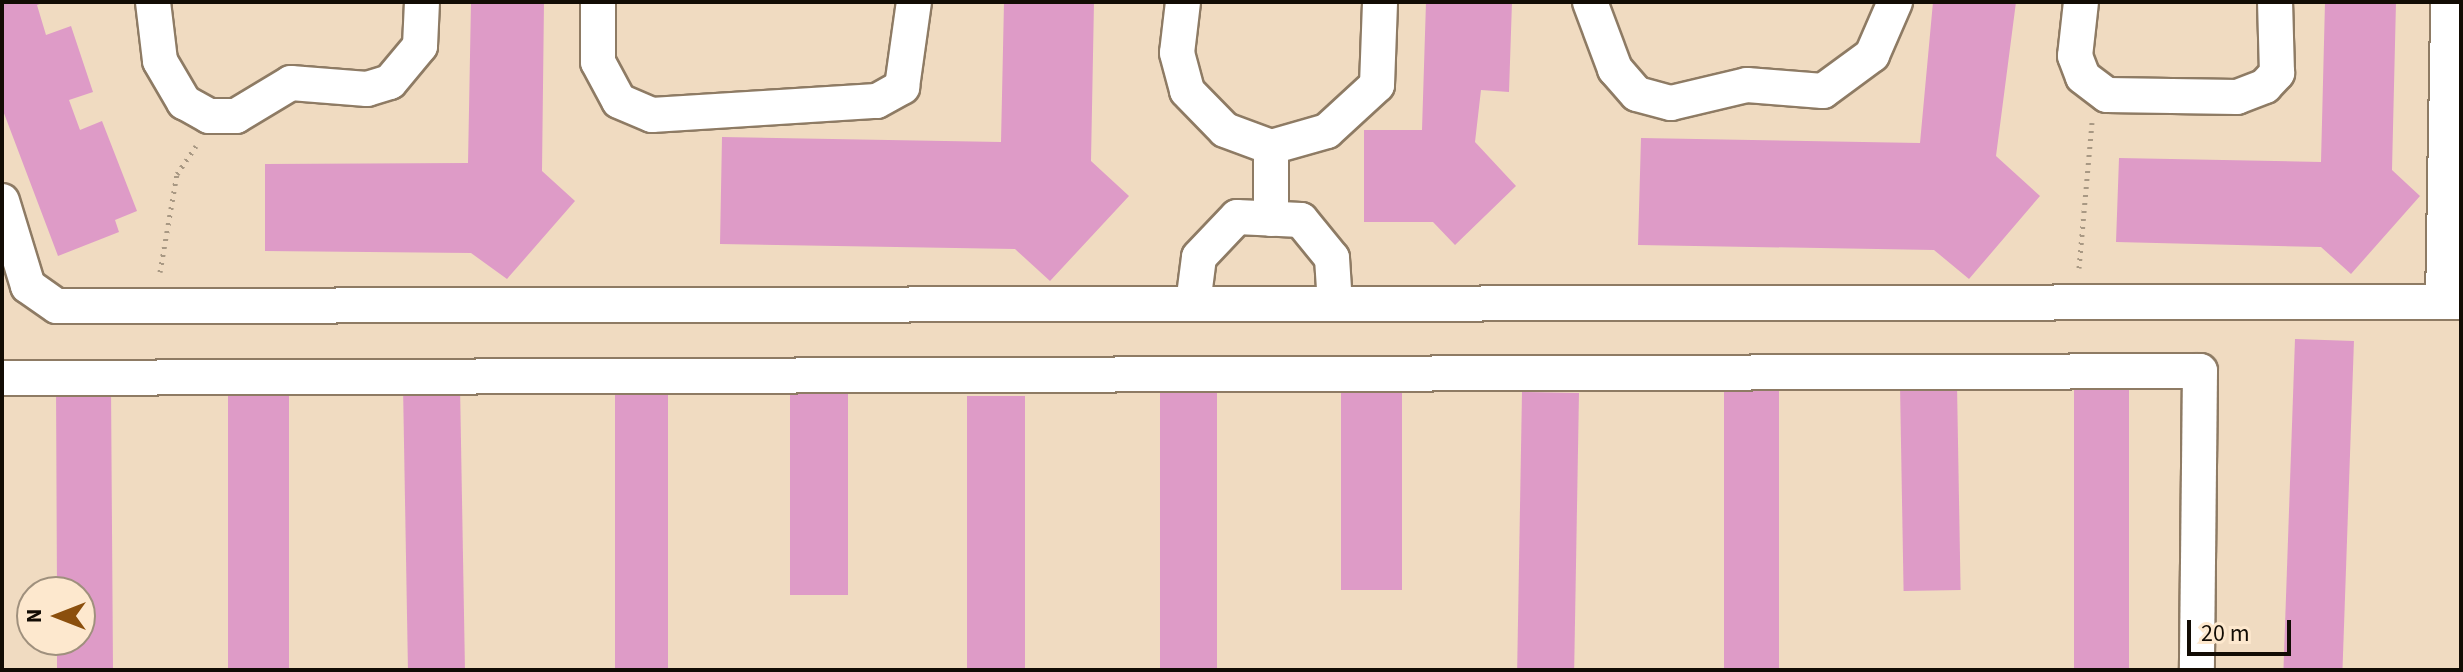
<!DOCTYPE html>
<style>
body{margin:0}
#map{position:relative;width:2463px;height:672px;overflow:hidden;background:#f0dbc1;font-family:"Source Sans 3",sans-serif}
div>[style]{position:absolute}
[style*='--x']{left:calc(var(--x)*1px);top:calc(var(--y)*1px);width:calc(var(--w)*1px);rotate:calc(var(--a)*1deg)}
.building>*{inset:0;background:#de9bc7;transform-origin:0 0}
.path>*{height:5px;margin-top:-2.5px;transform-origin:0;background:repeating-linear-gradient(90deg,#a89883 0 2px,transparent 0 8px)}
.roads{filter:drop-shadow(2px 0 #8e7b64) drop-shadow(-2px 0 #8e7b64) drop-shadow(0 2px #8e7b64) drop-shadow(0 -2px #8e7b64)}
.minor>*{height:34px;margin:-17px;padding:0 17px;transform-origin:17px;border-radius:17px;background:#fff}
span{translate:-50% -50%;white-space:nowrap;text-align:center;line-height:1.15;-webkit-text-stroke:6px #fde8ce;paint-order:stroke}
.frame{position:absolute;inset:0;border:4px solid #120c04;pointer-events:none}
.north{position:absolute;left:16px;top:576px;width:80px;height:80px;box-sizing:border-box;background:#fde8ce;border:2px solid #9f907d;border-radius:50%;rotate:270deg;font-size:22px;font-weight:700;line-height:32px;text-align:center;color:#120c04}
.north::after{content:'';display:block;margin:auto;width:28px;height:36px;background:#8b4f0d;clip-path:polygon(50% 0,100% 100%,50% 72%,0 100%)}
.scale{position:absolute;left:2187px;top:620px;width:104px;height:36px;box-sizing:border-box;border:4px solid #120c04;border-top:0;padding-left:10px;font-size:24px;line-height:28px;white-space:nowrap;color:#120c04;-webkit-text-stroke:6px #fde8ce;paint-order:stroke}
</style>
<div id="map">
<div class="building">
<i style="clip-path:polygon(2px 2px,46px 2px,37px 5px,46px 35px,71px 26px,93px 92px,69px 100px,80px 130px,102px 121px,137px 211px,115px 220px,119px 232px,58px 256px,2px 108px)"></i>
<i style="clip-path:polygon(471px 2px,544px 2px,542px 171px,575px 201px,507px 279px,471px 253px,265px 251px,265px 164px,468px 163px)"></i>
<i style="clip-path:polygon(1004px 2px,1094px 2px,1091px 161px,1129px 196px,1050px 281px,1015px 249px,720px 244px,722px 137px,1001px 142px)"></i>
<i style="clip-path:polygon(1426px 2px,1512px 2px,1509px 92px,1481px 90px,1475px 142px,1516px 186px,1455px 245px,1433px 222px,1364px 222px,1364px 130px,1422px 130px)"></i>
<i style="clip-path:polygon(1933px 2px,2016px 2px,1996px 156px,2040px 196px,1969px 279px,1934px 250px,1638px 245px,1641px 138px,1920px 143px)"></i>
<i style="clip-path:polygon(2325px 2px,2396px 2px,2392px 170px,2420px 196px,2351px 274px,2321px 247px,2116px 242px,2119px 158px,2321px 162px)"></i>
<i style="left:2295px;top:339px;width:59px;height:331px;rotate:2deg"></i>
<i style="left:1160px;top:383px;width:57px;height:287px"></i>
<i style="left:1724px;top:384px;width:55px;height:286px"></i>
<i style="left:460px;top:385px;width:285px;height:57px;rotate:89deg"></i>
<i style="left:1341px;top:385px;width:61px;height:205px"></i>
<i style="left:1957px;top:385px;width:205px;height:57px;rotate:89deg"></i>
<i style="clip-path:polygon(56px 386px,111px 386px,113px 670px,57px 670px,57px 640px,80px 640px,80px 592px,57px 592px)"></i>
<i style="left:668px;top:386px;width:284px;height:53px;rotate:90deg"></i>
<i style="left:289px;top:388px;width:282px;height:61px;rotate:90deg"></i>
<i style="left:790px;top:389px;width:58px;height:206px"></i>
<i style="left:2074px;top:390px;width:55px;height:280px"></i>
<i style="left:1522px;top:392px;width:57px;height:278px;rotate:1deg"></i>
<i style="left:967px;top:396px;width:58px;height:274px"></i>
</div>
<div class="path">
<i style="--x:2079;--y:268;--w:146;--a:-84.9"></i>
<i style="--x:160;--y:272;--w:99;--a:-80.2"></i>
<i style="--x:177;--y:174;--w:34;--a:-56"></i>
</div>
<div class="roads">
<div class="minor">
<i style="--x:153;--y:2;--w:59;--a:83.2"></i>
<i style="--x:160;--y:61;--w:48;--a:59.7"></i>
<i style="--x:184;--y:102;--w:29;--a:29"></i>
<i style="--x:209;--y:116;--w:27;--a:0"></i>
<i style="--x:236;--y:116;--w:64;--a:-31"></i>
<i style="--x:291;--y:83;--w:76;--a:4.5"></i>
<i style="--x:367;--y:89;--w:24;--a:-17"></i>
<i style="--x:390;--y:82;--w:47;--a:-50.2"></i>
<i style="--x:420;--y:46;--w:44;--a:-87.4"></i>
<i style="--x:598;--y:2;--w:60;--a:90"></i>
<i style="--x:598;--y:62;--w:44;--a:61.7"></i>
<i style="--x:619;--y:101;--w:36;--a:23"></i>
<i style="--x:652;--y:115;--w:225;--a:-3.6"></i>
<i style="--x:877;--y:101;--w:29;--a:-29"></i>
<i style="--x:902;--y:87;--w:86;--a:-82"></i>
<i style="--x:1183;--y:2;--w:51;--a:96.7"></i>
<i style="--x:1177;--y:53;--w:39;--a:75"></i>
<i style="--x:1187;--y:91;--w:54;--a:45.7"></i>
<i style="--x:1225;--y:130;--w:49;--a:20.3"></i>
<i style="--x:1271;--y:147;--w:58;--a:-15.9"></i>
<i style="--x:1327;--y:131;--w:68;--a:-42.6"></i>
<i style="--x:1377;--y:85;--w:83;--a:-87.9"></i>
<i style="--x:1590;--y:2;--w:72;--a:69.5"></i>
<i style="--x:1615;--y:69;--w:33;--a:49"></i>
<i style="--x:1637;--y:94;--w:35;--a:15"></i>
<i style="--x:1671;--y:103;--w:78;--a:-13.3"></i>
<i style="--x:1747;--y:85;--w:76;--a:4.5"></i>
<i style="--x:1823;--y:91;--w:61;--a:-36.3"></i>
<i style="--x:1872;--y:55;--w:58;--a:-66.5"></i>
<i style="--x:2081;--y:2;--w:54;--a:96.3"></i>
<i style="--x:2075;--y:56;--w:22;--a:69"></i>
<i style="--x:2083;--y:77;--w:30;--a:37"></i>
<i style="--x:2107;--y:95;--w:130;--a:0.9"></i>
<i style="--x:2237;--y:97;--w:30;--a:-21"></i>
<i style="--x:2265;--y:86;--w:18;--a:-47"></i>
<i style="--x:2277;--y:73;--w:71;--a:-91.6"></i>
<i style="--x:1271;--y:147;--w:72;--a:90"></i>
<i style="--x:2;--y:201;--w:89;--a:73"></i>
<i style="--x:28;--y:286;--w:35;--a:35"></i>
<i style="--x:57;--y:306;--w:2404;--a:-0.1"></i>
<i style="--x:2443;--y:302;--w:300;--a:-89"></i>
<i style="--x:1193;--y:304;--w:47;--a:-82.7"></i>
<i style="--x:1199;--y:257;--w:55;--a:-46.5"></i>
<i style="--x:1237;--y:217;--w:64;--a:2.7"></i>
<i style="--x:1301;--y:220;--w:49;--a:50.8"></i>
<i style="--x:1332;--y:258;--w:46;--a:86.3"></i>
<i style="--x:2;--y:378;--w:2198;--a:-0.18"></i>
<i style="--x:2200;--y:371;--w:299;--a:90.6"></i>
</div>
</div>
<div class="frame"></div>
<div class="north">N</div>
<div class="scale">20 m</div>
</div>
